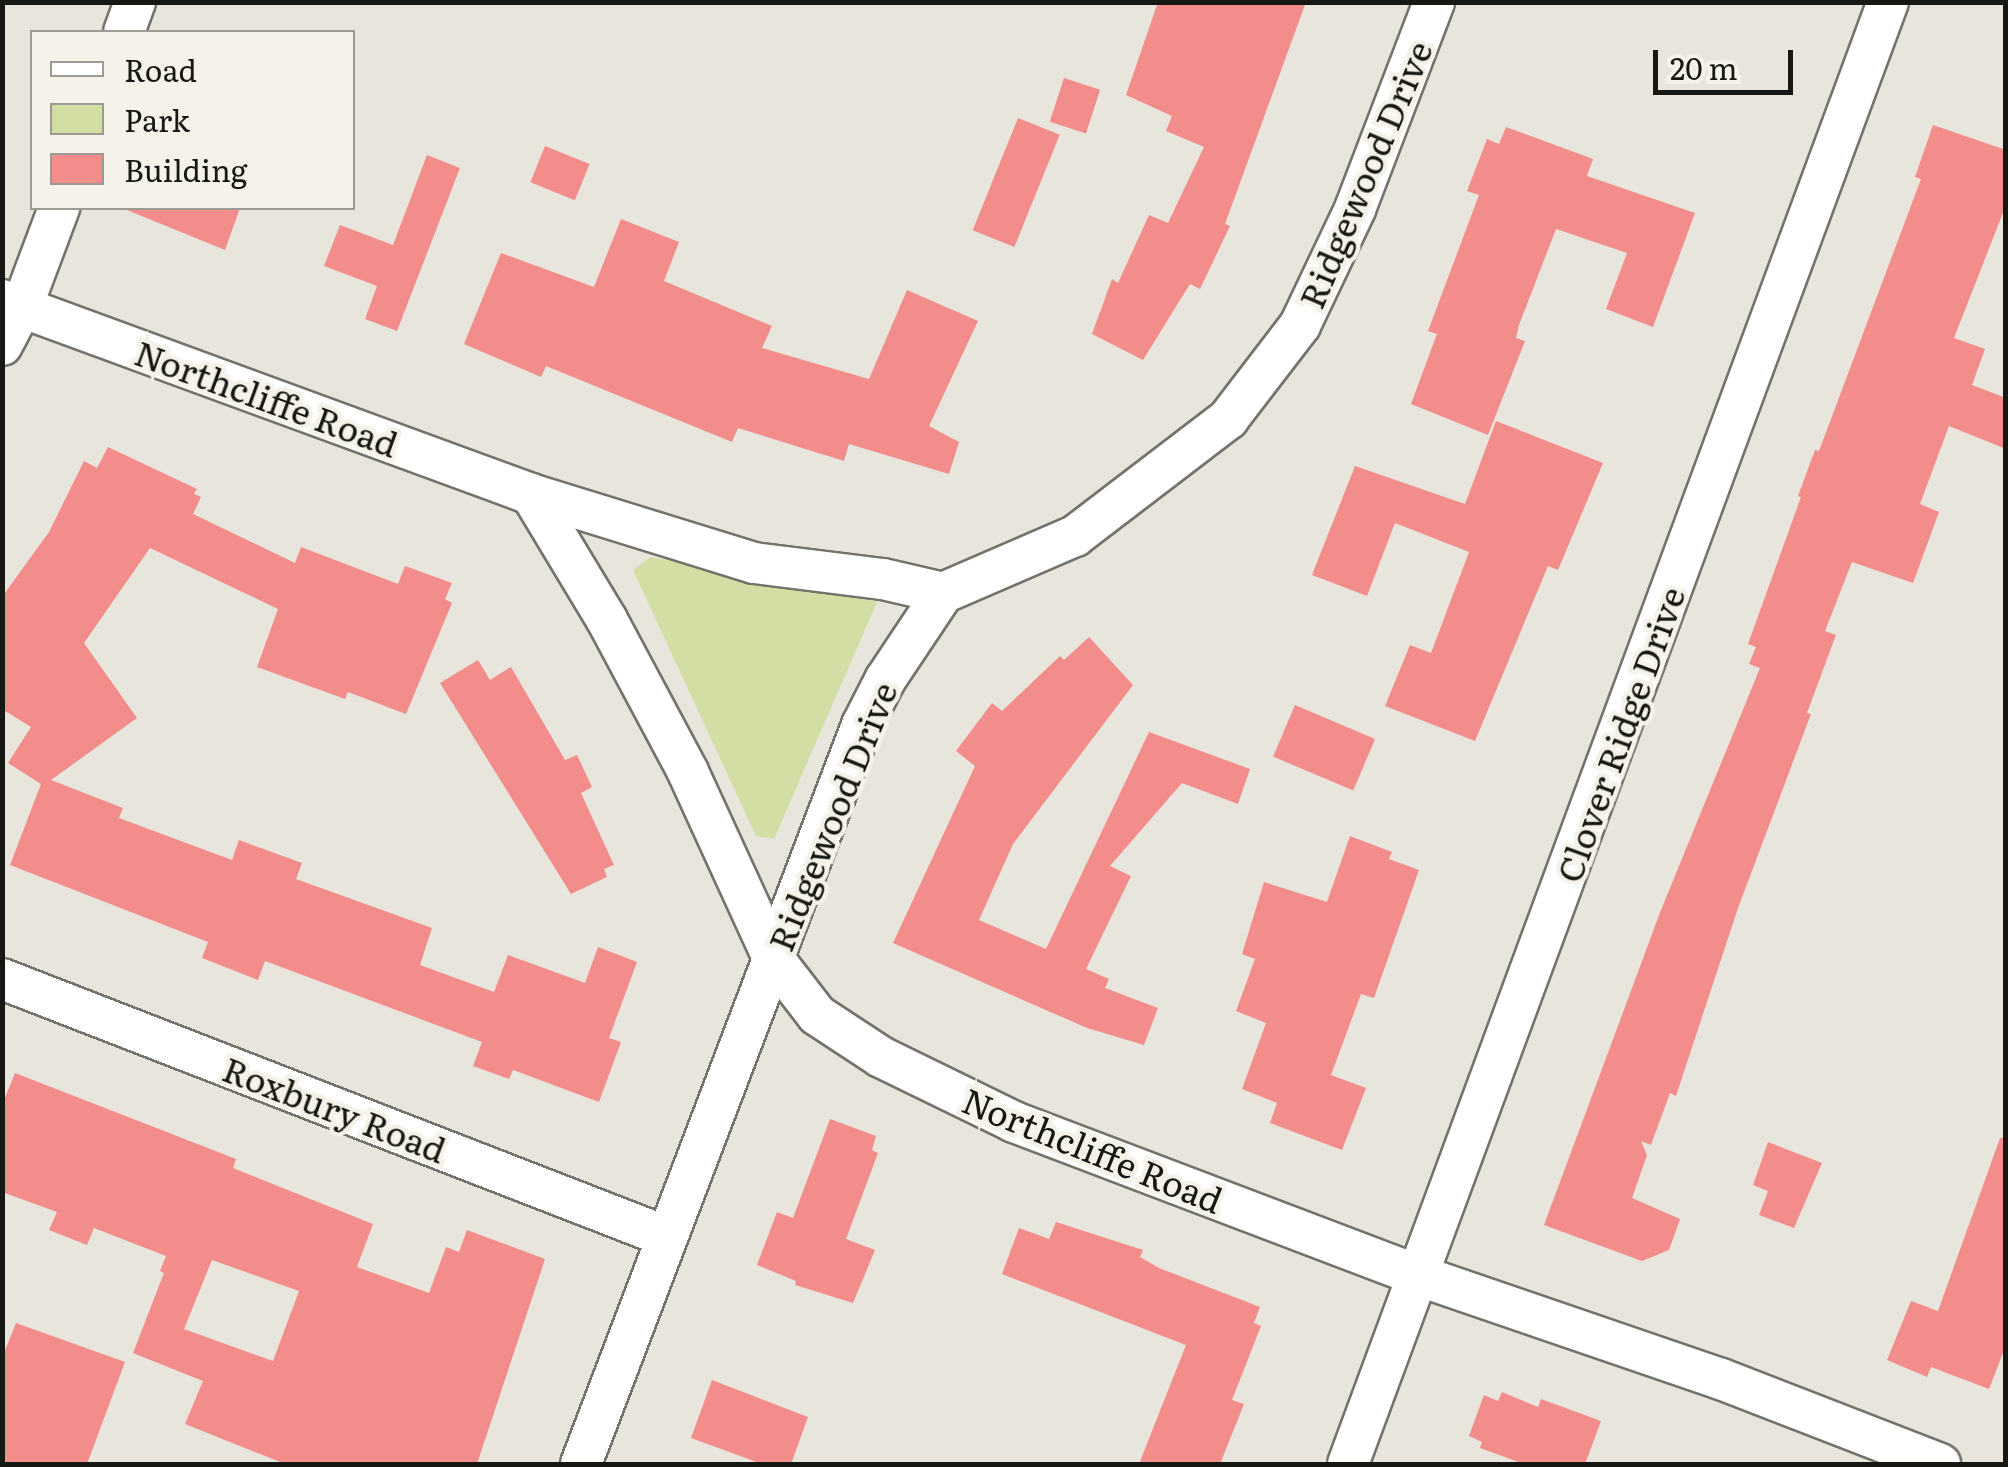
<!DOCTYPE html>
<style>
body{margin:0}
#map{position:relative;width:2008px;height:1467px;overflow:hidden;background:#e7e5dc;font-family:Literata,serif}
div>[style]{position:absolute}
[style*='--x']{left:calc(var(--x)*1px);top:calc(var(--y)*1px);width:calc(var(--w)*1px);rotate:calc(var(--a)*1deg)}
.green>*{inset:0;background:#d2dea3}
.building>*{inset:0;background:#f28d8c;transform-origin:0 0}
.roads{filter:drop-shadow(2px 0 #74736b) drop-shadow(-2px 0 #74736b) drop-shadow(0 2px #74736b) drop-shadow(0 -2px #74736b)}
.minor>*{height:40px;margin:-20px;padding:0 20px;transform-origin:20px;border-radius:20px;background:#fff}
span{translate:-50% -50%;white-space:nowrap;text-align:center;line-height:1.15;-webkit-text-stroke:9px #f5f2e9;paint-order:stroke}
.street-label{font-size:35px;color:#171713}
.frame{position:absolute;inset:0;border:5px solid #171713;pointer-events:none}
.legend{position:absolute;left:30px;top:30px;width:325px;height:180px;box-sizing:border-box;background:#f5f2e9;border:2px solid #9c9a93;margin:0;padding:12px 18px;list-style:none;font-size:30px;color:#171713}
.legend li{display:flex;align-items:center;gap:20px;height:50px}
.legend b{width:50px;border:2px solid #9c9a93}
.scale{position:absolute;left:1653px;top:50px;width:140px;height:45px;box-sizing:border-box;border:5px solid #171713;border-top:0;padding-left:12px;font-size:30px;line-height:35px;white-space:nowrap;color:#171713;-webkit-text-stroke:8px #f5f2e9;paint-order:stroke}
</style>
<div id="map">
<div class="green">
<i style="clip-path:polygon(651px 557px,877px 602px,774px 839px,756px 836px,633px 570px)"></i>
</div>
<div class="building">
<i style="clip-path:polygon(1158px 2px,1306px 2px,1225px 224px,1230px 226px,1200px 289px,1190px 284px,1143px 360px,1092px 334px,1112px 279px,1118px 283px,1149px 215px,1168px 223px,1204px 147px,1166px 131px,1172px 116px,1126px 95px)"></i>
<i style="left:1064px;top:78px;width:38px;height:46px;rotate:18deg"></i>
<i style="left:1018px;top:118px;width:45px;height:121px;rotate:22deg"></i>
<i style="clip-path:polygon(1933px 125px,2006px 150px,2006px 205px,1954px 338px,1985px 349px,1972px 385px,2006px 398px,2006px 449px,1949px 426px,1920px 504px,1939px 512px,1913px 583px,1852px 562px,1825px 631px,1836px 635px,1807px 713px,1811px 714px,1738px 908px,1676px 1096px,1670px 1093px,1651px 1145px,1641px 1141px,1647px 1155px,1632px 1198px,1680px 1219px,1669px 1250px,1642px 1261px,1544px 1225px,1661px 910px,1760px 668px,1749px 664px,1756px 647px,1748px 644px,1801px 497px,1798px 496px,1815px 450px,1819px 451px,1921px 179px,1915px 177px)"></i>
<i style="clip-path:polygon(1506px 127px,1593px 159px,1587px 176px,1695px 213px,1653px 327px,1606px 309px,1627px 253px,1556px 229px,1519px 325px,1516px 338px,1525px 341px,1488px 435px,1411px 404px,1437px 334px,1428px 331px,1479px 195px,1467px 191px,1487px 139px,1499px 144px)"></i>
<i style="left:545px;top:146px;width:48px;height:39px;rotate:22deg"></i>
<i style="clip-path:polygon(427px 155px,460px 168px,397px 331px,365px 319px,377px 286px,324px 266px,340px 225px,393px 245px)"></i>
<i style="clip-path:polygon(122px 208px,240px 208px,225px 250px)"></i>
<i style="clip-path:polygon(621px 219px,679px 242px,664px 281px,772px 326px,762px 348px,869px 379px,907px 290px,978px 321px,929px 426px,959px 442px,949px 474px,849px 444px,844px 461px,738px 428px,732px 442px,546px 366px,541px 377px,464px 344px,501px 253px,594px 287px)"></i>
<i style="clip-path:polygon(1496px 421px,1603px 463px,1558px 570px,1548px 566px,1475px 741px,1385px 706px,1410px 645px,1431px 653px,1469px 552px,1395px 523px,1367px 596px,1312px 575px,1355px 466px,1465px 504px)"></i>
<i style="clip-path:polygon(108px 447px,197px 489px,194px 494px,201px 497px,193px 514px,295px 563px,301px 547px,398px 584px,405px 566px,452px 583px,445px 599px,452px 603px,406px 714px,348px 692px,345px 699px,257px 667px,278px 609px,150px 548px,84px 643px,137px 718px,51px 780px,123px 808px,119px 818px,232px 860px,239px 840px,302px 863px,296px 879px,432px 928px,420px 965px,494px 992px,508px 955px,585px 983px,598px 947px,637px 962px,609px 1038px,621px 1042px,599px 1102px,513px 1070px,509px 1079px,473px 1066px,482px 1042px,265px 961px,258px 980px,202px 958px,208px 942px,10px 865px,41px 784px,8px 763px,31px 727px,2px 709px,2px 597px,49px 532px,84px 461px,97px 468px)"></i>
<i style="clip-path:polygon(1089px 637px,1133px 685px,1013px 844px,979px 920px,1046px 949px,1149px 732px,1250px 769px,1238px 804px,1182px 783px,1110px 866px,1131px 876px,1086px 969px,1109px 979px,1105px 988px,1158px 1008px,1144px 1045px,1087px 1028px,893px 943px,975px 766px,956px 751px,992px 703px,1002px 711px,1060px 656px,1064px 660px)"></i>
<i style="clip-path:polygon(478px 660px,490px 680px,511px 667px,565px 760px,577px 755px,592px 787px,581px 793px,614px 865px,604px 869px,607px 877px,571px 894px,440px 683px)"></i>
<i style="left:1295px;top:705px;width:87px;height:56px;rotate:23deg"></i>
<i style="clip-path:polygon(1350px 836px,1392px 852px,1389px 859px,1419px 870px,1374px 998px,1361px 994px,1331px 1075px,1366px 1088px,1342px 1150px,1270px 1123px,1277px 1103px,1242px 1089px,1266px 1023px,1236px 1011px,1255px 959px,1242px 954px,1264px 882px,1327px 902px)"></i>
<i style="clip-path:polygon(evenodd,15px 1073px,236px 1159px,233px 1168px,373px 1224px,357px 1267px,429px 1293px,446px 1247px,459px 1252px,467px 1230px,545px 1259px,477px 1464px,285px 1464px,185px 1424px,203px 1381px,133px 1353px,164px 1273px,160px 1271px,166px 1256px,94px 1228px,87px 1245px,49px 1230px,57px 1212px,2px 1192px,2px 1105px,15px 1073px,212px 1260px,299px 1291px,273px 1361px,184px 1329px,212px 1260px)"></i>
<i style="clip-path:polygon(830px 1119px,876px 1136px,872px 1150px,878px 1153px,846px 1239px,875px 1250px,853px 1303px,795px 1285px,796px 1281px,757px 1265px,777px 1212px,793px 1218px)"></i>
<i style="clip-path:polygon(2000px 1138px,2006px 1138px,2006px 1345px,1989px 1389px,1931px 1367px,1927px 1377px,1887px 1360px,1911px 1301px,1938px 1311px)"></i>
<i style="clip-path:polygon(1768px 1142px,1822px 1163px,1794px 1228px,1759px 1215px,1768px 1191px,1753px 1185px)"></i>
<i style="clip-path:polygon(1056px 1222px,1143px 1250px,1140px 1257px,1159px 1268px,1260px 1307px,1254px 1323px,1261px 1326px,1232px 1400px,1244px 1404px,1220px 1464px,1139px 1464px,1186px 1345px,1002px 1274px,1019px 1228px,1049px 1239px)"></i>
<i style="clip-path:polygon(16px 1323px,125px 1362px,87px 1464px,2px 1464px,2px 1358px)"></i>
<i style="clip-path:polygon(712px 1380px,808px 1417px,791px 1464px,762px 1464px,691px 1438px)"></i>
<i style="clip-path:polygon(1502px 1392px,1538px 1407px,1541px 1399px,1601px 1421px,1585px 1464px,1524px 1464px,1480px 1448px,1482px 1442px,1469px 1436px,1484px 1395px,1498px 1401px)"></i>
</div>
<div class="roads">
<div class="minor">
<i style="--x:124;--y:32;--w:32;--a:-70"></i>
<i style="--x:2;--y:300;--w:563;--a:20.14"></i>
<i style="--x:531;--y:494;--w:147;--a:58.9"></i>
<i style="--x:607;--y:620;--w:172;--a:61.9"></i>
<i style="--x:688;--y:772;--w:205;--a:65.4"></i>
<i style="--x:773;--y:958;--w:72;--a:52.3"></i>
<i style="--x:817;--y:1015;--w:77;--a:33.3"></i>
<i style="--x:881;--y:1057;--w:148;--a:26"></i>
<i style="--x:1014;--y:1122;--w:434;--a:20.8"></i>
<i style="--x:1420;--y:1276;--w:318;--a:18.9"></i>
<i style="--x:1721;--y:1379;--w:235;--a:21.2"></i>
<i style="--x:2;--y:345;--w:43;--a:-62.2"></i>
<i style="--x:22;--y:307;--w:106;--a:-69.5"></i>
<i style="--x:531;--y:494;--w:233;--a:17.2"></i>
<i style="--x:754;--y:563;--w:130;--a:7.1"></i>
<i style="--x:883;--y:579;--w:62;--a:13.1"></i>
<i style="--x:2;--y:979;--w:713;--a:21.2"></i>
<i style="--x:581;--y:1464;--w:791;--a:-69.18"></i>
<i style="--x:862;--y:725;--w:51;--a:-62.9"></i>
<i style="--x:885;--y:680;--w:105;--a:-56.3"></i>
<i style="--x:943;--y:593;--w:144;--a:-23.4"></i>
<i style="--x:1075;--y:536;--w:193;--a:-37.4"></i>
<i style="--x:1228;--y:419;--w:118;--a:-52.5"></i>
<i style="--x:1300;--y:325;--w:128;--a:-64.6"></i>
<i style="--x:1355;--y:209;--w:222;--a:-69.1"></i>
<i style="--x:1348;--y:1464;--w:1559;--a:-69.73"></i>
</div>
</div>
<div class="street-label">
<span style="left:1364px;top:174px;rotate:-67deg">Ridgewood Drive</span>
<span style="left:267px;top:397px;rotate:20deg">Northcliffe Road</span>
<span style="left:1619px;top:734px;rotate:-70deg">Clover Ridge Drive</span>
<span style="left:831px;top:816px;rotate:-68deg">Ridgewood Drive</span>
<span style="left:335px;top:1108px;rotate:21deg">Roxbury Road</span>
<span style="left:1093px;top:1149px;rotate:22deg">Northcliffe Road</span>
</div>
<div class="frame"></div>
<ul class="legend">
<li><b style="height:12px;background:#fff"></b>Road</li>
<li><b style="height:28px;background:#d2dea3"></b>Park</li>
<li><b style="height:28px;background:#f28d8c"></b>Building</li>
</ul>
<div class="scale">20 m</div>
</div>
